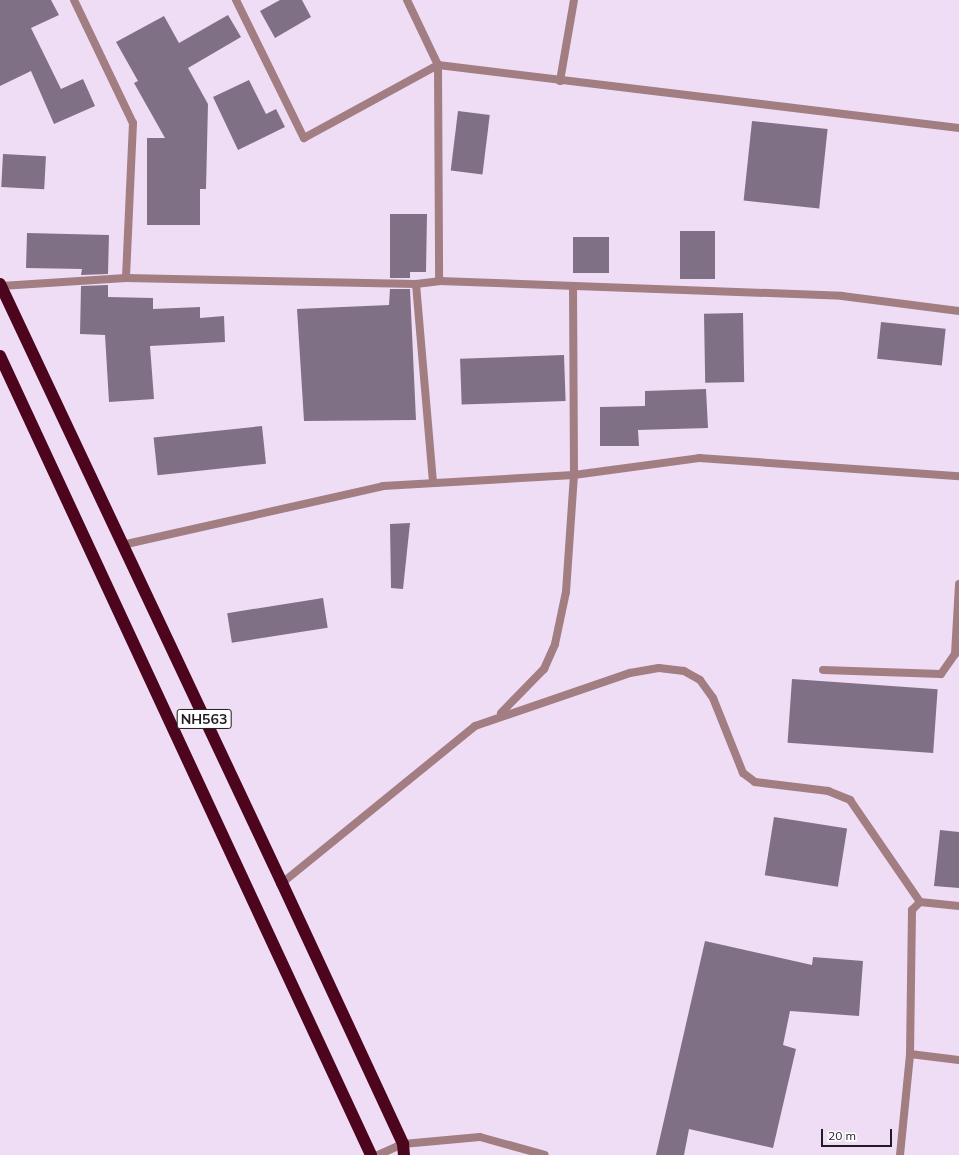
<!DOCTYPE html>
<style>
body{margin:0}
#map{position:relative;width:959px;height:1155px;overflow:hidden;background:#efddf6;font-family:Mulish,sans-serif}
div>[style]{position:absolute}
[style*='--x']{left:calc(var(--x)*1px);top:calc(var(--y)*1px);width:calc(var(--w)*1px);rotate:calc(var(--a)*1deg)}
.building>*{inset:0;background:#807086;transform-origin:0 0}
.street>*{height:8px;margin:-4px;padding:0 4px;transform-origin:4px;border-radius:4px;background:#a27d82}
.highway>*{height:12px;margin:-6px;padding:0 6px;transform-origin:6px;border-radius:6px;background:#4c051c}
span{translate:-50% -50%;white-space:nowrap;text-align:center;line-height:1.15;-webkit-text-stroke:3px #fff;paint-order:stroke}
.shield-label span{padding:1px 3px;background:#fff;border:1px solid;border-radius:3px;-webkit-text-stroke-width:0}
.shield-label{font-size:14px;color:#211b24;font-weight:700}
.scale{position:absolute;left:821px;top:1129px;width:71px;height:18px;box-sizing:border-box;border:2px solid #211b24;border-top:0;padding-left:5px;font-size:12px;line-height:14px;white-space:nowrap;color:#211b24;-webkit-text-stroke:3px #fff;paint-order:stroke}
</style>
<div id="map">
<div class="building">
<i style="clip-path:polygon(0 0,51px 0,59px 15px,31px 28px,61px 89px,83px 79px,95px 106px,54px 124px,31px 71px,0 86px)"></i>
<i style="clip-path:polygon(280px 0,302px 0,311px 17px,275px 38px,260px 11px)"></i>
<i style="clip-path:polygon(228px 15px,241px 37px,188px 68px,208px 104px,206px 189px,200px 189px,200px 225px,147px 225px,147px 138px,165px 138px,134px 83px,138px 81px,116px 42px,164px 16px,179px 43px)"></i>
<i style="clip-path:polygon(249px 80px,266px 114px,276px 109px,285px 127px,238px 150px,213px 97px)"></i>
<i style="left:458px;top:111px;width:32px;height:60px;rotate:7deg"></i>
<i style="left:752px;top:121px;width:76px;height:80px;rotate:6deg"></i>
<i style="left:3px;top:154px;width:43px;height:33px;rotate:3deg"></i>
<i style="clip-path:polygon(390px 214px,427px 214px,426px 272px,410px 272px,410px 278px,390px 278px)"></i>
<i style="left:680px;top:231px;width:35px;height:48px"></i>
<i style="clip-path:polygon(27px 233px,109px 235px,108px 274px,81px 275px,82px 269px,26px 268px)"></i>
<i style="left:573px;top:237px;width:36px;height:36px"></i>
<i style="clip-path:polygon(108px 285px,108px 297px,153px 298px,153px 309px,200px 307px,200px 318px,224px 316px,225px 342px,150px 346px,154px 399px,109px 402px,105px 335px,80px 334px,81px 286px)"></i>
<i style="clip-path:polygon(390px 289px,410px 289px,416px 420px,304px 421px,297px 309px,389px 305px)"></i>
<i style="left:743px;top:313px;width:69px;height:39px;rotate:89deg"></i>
<i style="left:881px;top:322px;width:65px;height:37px;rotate:6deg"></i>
<i style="left:564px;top:355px;width:46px;height:104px;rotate:88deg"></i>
<i style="clip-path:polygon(706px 389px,708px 428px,638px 430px,639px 446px,600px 446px,600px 407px,645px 406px,645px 391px)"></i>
<i style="left:262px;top:426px;width:38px;height:109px;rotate:84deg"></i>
<i style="clip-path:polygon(410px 523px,403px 589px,391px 588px,390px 524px)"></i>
<i style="left:323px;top:598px;width:30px;height:97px;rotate:81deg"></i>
<i style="left:792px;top:679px;width:146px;height:64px;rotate:4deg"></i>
<i style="left:774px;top:817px;width:74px;height:59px;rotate:9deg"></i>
<i style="clip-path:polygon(940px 830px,959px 832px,959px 888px,934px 886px)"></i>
<i style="clip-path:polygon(705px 941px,812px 965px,813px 957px,863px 961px,859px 1016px,790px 1011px,783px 1045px,796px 1049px,773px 1148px,689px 1129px,684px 1155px,656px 1155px)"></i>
</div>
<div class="street">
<i style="--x:74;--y:0;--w:136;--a:64.4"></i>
<i style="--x:133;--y:123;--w:155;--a:92.6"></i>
<i style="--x:236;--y:0;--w:154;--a:63.8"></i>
<i style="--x:304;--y:138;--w:153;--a:-28.6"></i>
<i style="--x:438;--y:65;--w:525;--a:6.89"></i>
<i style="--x:407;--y:0;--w:72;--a:64.5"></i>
<i style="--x:438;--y:65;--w:216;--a:89.7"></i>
<i style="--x:560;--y:81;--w:82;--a:-80.2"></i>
<i style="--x:416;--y:284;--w:198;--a:85.1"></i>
<i style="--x:1;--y:286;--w:125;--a:-3.7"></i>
<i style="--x:126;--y:278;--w:290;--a:1.2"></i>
<i style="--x:416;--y:284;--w:23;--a:-7"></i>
<i style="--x:439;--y:281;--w:403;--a:2.1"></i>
<i style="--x:842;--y:296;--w:118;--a:7.3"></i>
<i style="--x:122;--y:545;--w:268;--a:-12.7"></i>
<i style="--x:383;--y:486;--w:191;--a:-3.3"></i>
<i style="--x:574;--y:475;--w:126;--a:-7.7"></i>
<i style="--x:699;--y:458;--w:261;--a:4"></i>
<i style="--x:823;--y:670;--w:118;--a:1.9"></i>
<i style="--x:941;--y:674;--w:24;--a:-55"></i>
<i style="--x:955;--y:654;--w:70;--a:-86.7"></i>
<i style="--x:501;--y:713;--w:62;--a:-45.7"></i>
<i style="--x:544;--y:669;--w:27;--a:-66"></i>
<i style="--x:555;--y:644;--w:53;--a:-78.1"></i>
<i style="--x:566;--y:592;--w:117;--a:-86.1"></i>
<i style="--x:574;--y:475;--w:189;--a:-90.3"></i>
<i style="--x:282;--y:883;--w:249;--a:-39.1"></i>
<i style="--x:475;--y:726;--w:164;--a:-18.9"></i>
<i style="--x:630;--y:673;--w:29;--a:-10"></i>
<i style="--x:659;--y:668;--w:25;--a:7"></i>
<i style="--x:684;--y:671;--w:18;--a:29"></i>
<i style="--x:700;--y:680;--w:22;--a:54"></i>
<i style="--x:713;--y:698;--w:81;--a:68.2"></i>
<i style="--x:743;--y:773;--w:15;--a:37"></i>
<i style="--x:755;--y:782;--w:74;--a:7"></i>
<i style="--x:828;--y:791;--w:24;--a:22"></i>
<i style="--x:850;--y:800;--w:124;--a:55.5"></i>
<i style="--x:910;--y:1054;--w:49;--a:7"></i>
<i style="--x:378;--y:1155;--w:27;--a:-24"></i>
<i style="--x:403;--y:1144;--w:77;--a:-5.2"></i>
<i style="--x:480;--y:1137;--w:67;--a:15.5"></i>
<i style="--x:900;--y:1155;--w:101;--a:-84.3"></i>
<i style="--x:910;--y:1054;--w:144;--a:-89.2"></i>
<i style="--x:912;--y:910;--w:11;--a:-45"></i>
<i style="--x:920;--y:902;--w:39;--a:6"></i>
</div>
<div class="highway">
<i style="--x:0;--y:284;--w:662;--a:64.79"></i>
<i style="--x:282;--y:883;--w:288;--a:65.1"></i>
<i style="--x:403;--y:1144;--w:11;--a:85"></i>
<i style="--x:0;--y:356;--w:881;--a:65.09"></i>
</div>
<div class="shield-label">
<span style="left:204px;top:719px">NH563</span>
</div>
<div class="scale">20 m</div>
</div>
